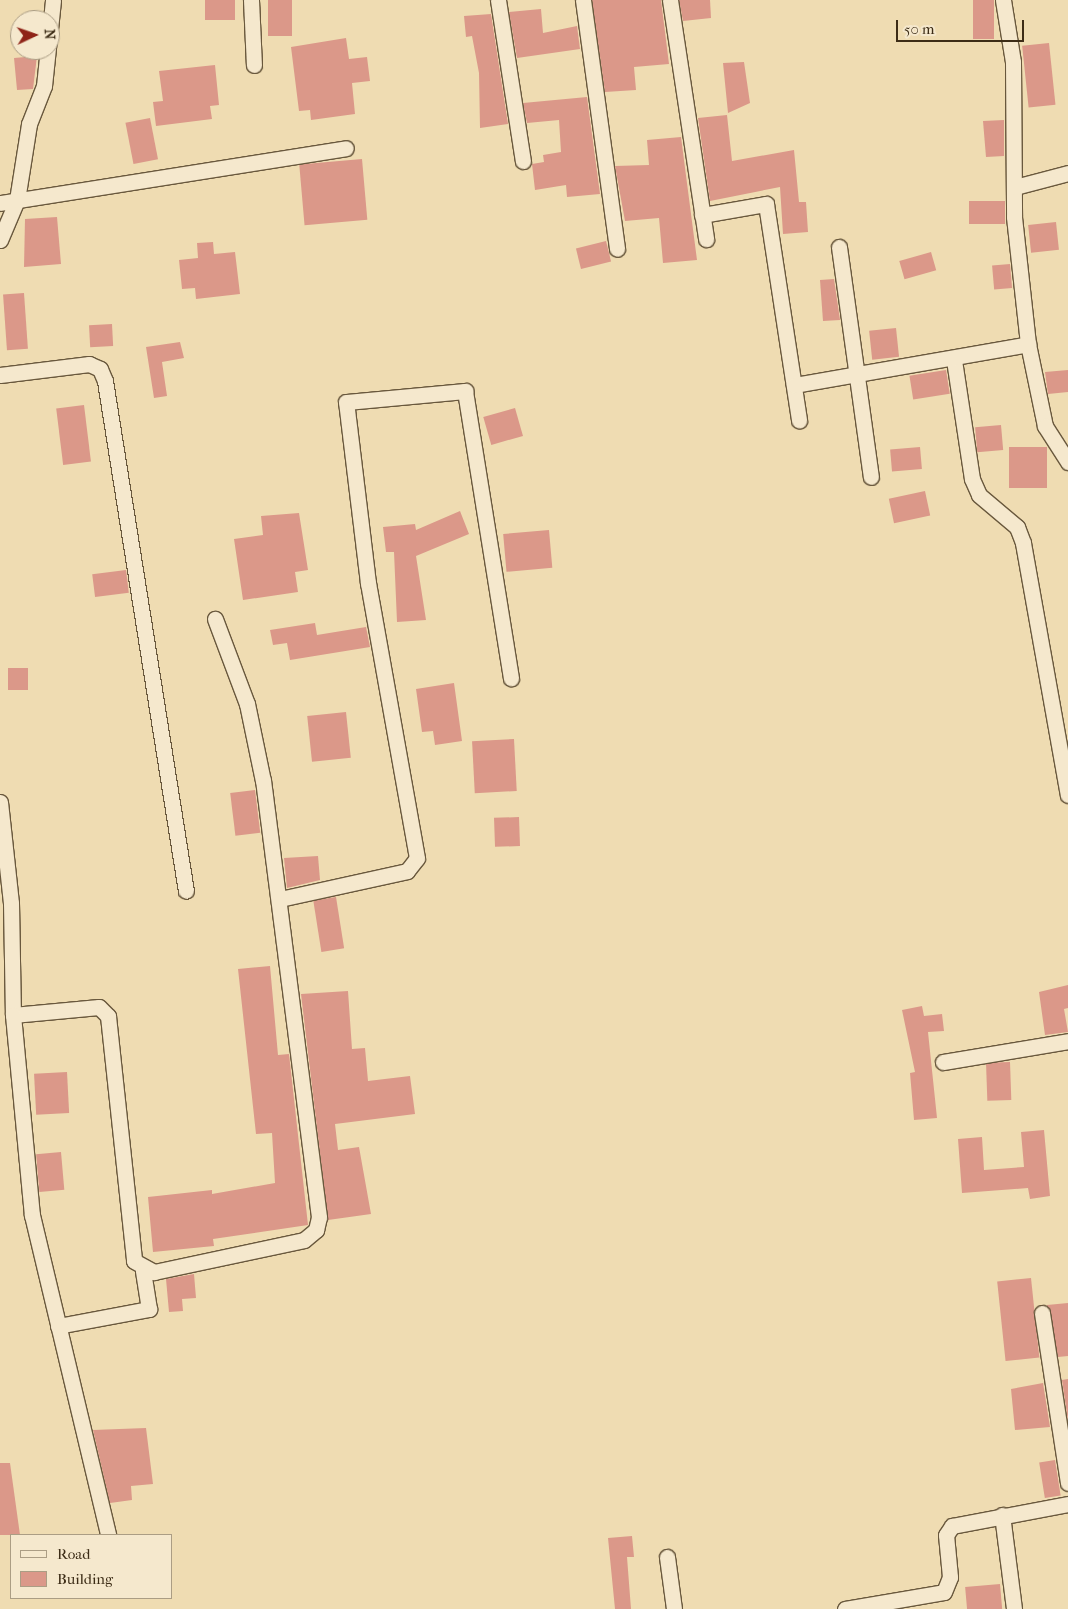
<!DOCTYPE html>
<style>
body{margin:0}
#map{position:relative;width:1068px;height:1609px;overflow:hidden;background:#efdcb2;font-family:"IM FELL French Canon",serif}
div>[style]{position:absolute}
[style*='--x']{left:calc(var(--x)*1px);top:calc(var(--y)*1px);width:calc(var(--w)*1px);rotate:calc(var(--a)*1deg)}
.building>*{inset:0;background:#db9889;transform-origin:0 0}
.roads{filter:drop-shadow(1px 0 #69583d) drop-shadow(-1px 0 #69583d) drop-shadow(0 1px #69583d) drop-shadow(0 -1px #69583d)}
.minor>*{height:15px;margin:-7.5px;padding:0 7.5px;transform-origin:7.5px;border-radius:7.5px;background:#f5e8cd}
span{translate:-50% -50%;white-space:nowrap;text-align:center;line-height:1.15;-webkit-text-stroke:4.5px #f5e8cd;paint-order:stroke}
.legend{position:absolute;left:10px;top:1534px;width:162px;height:65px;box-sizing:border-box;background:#f5e8cd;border:1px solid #ab9d84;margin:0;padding:6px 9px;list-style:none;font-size:15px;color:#3c2c16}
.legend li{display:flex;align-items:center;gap:10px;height:25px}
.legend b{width:25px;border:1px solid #ab9d84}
.north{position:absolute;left:10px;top:10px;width:50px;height:50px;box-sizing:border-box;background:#f5e8cd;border:1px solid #ab9d84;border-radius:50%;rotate:87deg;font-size:14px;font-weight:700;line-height:20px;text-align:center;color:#3c2c16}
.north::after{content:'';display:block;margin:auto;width:18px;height:22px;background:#8f2418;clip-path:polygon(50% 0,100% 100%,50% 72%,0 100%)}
.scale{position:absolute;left:896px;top:20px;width:128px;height:22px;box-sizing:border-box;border:2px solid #3c2c16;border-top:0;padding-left:6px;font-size:15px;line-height:18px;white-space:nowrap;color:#3c2c16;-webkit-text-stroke:4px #f5e8cd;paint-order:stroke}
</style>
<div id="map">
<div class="building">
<i style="left:205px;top:0;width:30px;height:20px"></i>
<i style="left:268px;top:0;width:24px;height:36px"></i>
<i style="clip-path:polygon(592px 0,661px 0,669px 64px,634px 67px,636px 90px,605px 92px)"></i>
<i style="clip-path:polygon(679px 0,710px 0,711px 18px,683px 21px)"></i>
<i style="left:973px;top:0;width:21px;height:39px"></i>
<i style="clip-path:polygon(541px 9px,543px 33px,577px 26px,580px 49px,517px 58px,509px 12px)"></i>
<i style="clip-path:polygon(491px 14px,508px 124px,480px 128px,479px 73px,472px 36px,466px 37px,464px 16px)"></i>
<i style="clip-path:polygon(346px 38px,349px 59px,367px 57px,370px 81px,352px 83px,355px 114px,311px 120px,310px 110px,299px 111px,291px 47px)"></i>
<i style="left:1049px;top:43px;width:62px;height:27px;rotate:84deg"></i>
<i style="clip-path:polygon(37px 56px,33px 89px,17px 90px,14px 58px)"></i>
<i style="clip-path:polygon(744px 62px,750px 103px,728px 113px,723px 63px)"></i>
<i style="clip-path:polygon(215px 65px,219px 105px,210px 106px,212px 119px,156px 126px,153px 102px,163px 101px,159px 71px)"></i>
<i style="clip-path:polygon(587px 97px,600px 194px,567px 197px,566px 185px,535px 190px,532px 164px,544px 162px,543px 155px,561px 152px,559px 120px,527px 123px,523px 103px)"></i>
<i style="clip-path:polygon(727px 115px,732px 161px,794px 150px,799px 202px,806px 202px,808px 232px,783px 234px,780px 187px,710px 201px,698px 118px)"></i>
<i style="left:150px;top:118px;width:42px;height:25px;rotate:79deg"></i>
<i style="clip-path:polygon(1004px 120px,1004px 156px,986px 157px,983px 121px)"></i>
<i style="clip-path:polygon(681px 137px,697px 260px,663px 263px,659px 218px,625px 221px,615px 166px,649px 165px,647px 140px)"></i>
<i style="left:362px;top:159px;width:61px;height:63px;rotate:85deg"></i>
<i style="left:1005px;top:201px;width:23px;height:36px;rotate:90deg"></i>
<i style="clip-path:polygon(57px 217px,61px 264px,24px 267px,25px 219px)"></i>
<i style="left:1056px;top:222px;width:28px;height:28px;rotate:84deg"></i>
<i style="left:606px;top:241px;width:21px;height:31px;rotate:76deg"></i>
<i style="clip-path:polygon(213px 242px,214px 254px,235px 252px,240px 294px,196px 299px,195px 288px,182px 289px,179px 260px,198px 258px,197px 243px)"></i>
<i style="left:931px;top:252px;width:19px;height:33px;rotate:74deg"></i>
<i style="left:1010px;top:264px;width:24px;height:18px;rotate:85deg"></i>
<i style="clip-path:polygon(834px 279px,840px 320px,823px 321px,820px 280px)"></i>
<i style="left:24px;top:293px;width:56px;height:21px;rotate:86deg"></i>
<i style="left:112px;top:324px;width:22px;height:23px;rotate:87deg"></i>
<i style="left:896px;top:328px;width:29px;height:27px;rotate:84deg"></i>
<i style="clip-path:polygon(180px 342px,184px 358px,162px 362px,167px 396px,154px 398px,146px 347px)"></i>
<i style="left:946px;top:370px;width:24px;height:37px;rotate:81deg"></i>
<i style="clip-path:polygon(1068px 370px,1068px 392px,1048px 394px,1045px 372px)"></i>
<i style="left:84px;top:405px;width:57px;height:28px;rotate:83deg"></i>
<i style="left:515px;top:408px;width:29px;height:33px;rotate:74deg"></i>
<i style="left:1001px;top:425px;width:25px;height:26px;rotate:85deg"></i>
<i style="left:920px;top:447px;width:22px;height:30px;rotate:85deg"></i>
<i style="left:1047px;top:447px;width:41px;height:38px;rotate:90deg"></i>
<i style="left:925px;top:491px;width:25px;height:37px;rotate:78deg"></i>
<i style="clip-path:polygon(460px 511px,469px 534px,416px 556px,426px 620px,397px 622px,394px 552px,386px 552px,383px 527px,415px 524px,416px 530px)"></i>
<i style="clip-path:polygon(299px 513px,308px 570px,295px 572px,298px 592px,243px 600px,234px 539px,263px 535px,261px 516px)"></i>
<i style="left:549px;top:530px;width:38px;height:46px;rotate:85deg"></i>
<i style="left:126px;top:570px;width:23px;height:34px;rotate:83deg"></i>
<i style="clip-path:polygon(315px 623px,317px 635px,366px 627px,370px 647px,290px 660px,287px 643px,273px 645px,270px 630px)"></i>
<i style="left:28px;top:668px;width:22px;height:20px;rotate:90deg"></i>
<i style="clip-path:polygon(454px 683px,462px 741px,435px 745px,433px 731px,422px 732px,416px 689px)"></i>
<i style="left:346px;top:712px;width:46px;height:39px;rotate:84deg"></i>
<i style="left:514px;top:739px;width:52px;height:42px;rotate:87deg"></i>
<i style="left:255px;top:790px;width:43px;height:25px;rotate:83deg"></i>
<i style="left:519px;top:817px;width:29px;height:25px;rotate:88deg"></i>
<i style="clip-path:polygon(318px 856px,320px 880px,287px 888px,284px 858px)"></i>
<i style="left:336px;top:897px;width:52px;height:23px;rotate:81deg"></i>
<i style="clip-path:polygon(270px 966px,278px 1055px,289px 1054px,308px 1225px,213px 1239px,214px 1246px,153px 1252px,148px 1197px,212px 1190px,212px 1194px,275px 1183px,272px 1133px,256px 1134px,238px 969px)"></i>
<i style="clip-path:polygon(1068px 985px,1068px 1008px,1064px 1009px,1068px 1032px,1045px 1035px,1039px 992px)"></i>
<i style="clip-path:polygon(348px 991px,352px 1049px,365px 1048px,368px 1081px,410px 1076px,415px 1114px,335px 1124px,338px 1150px,359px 1147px,371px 1214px,328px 1220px,301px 994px)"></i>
<i style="clip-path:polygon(922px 1006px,924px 1016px,942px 1014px,944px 1031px,928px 1032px,937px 1118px,914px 1120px,910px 1073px,915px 1072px,902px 1010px)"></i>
<i style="left:1010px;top:1062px;width:38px;height:24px;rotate:88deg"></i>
<i style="left:67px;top:1072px;width:41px;height:33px;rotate:87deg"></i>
<i style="clip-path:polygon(1044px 1130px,1050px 1196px,1030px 1199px,1028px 1188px,962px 1193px,958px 1139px,982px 1137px,984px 1170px,1024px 1167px,1021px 1132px)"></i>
<i style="left:61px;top:1152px;width:38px;height:25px;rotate:85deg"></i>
<i style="clip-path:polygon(194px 1274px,196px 1298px,182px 1299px,183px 1311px,169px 1312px,166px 1279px)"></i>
<i style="left:1031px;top:1278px;width:80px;height:34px;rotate:84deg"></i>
<i style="clip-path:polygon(1068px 1303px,1068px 1356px,1058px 1357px,1047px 1305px)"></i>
<i style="clip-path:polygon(1068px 1379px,1068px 1421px,1062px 1380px)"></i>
<i style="clip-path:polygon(1043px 1383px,1050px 1427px,1015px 1430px,1011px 1389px)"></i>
<i style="clip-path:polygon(146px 1428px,153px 1484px,131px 1486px,132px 1500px,110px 1503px,93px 1430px)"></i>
<i style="left:1055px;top:1460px;width:36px;height:16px;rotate:81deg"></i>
<i style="clip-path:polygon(0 1463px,10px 1463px,20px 1535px,0 1535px)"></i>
<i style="clip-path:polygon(632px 1536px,634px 1557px,627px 1557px,631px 1609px,615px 1609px,608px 1538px)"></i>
<i style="left:1000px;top:1584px;width:25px;height:35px;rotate:85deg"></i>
</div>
<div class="roads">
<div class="minor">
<i style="--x:251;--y:0;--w:65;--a:87.4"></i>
<i style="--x:498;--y:0;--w:163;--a:81.2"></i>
<i style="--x:583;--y:0;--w:251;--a:82.2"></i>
<i style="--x:670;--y:0;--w:242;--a:81.4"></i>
<i style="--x:1003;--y:0;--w:63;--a:80.8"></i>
<i style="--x:1013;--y:62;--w:155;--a:89.6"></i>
<i style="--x:1014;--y:217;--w:128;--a:83.7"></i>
<i style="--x:1028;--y:344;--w:84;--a:78.3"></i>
<i style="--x:1045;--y:426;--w:43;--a:57.4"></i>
<i style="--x:1015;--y:187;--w:55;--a:-14.8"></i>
<i style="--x:0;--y:203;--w:350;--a:-9"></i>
<i style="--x:702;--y:215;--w:65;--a:-9.8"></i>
<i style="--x:766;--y:204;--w:219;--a:81.3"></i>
<i style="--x:0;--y:240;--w:43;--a:-67"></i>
<i style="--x:17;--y:200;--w:77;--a:-81"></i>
<i style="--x:29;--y:124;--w:41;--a:-68.5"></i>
<i style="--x:44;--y:86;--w:86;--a:-84"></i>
<i style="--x:839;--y:247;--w:232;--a:82.1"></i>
<i style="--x:954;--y:360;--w:120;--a:81.4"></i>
<i style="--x:972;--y:479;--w:17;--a:66"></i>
<i style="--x:979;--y:495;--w:50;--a:40.1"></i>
<i style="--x:1017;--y:527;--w:17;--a:69"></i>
<i style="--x:1023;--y:543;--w:256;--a:79.9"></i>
<i style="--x:0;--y:375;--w:90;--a:-7"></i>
<i style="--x:89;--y:364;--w:12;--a:24"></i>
<i style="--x:100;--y:369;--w:13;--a:67"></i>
<i style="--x:105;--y:381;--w:516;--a:80.98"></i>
<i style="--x:794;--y:385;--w:238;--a:-9.9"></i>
<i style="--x:0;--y:802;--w:102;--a:83.8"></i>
<i style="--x:11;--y:903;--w:112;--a:89"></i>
<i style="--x:13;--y:1015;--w:86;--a:-5.3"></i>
<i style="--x:99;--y:1007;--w:13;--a:45"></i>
<i style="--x:108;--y:1016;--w:246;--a:83.9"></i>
<i style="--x:134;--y:1261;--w:23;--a:29"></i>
<i style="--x:154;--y:1272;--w:153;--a:-12"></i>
<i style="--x:304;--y:1240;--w:16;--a:-40"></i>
<i style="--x:316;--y:1230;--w:13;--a:-77"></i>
<i style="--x:319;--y:1217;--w:440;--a:-97.3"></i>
<i style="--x:263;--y:781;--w:79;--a:-101.7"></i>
<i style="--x:247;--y:704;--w:91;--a:-110.6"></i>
<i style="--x:280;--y:899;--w:130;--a:-12.4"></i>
<i style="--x:407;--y:871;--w:16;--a:-52"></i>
<i style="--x:417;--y:858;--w:279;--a:-100.1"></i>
<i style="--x:368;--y:583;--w:182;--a:-96.9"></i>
<i style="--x:346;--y:402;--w:120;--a:-5.3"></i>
<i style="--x:465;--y:391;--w:291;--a:80.9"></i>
<i style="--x:13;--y:1015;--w:201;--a:84.6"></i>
<i style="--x:32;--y:1215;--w:329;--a:76.6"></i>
<i style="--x:943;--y:1062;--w:127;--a:-9.5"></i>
<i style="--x:1042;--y:1313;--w:172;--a:81.3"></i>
<i style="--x:58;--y:1326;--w:93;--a:-10.6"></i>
<i style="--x:149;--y:1309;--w:39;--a:-99"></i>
<i style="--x:1002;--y:1515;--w:95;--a:82.7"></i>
<i style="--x:667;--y:1557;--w:52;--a:82.3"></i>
<i style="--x:845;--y:1609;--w:100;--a:-9.7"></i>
<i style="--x:944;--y:1592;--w:16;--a:-68"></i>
<i style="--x:950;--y:1577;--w:42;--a:-95.4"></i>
<i style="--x:946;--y:1535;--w:11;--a:-56"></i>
<i style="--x:952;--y:1526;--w:118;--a:-10.7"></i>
</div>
</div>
<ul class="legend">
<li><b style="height:6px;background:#f5e8cd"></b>Road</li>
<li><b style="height:14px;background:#db9889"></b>Building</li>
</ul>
<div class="north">N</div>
<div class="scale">50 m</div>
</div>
